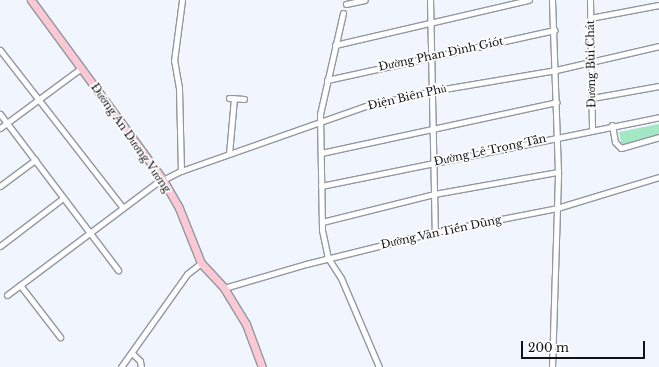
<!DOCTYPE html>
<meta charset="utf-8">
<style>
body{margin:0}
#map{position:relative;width:659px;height:367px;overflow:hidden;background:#f0f5fe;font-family:"Libre Baskerville",serif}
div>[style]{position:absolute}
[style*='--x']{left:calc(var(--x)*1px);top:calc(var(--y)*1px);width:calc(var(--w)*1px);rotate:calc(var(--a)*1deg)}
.green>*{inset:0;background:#a4e7c5}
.roads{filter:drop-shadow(1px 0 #9397a0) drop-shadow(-1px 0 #9397a0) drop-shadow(0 1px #9397a0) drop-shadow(0 -1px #9397a0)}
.minor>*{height:5px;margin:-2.5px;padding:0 2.5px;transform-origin:2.5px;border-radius:2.5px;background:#fff}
.major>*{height:7px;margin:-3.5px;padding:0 3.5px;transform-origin:3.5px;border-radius:3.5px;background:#fbc9d3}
span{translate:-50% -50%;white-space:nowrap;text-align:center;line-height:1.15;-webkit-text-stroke:3.5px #fff;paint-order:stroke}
.street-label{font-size:11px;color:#121316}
.scale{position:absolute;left:521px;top:341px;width:124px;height:18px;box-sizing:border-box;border:2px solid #121316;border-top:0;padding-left:5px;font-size:12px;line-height:14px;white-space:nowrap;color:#121316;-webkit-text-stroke:3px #fff;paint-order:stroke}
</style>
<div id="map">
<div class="green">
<i style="clip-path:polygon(659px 124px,659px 135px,622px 147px,619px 132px)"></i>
</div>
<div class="roads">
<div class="minor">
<i style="--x:430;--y:0;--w:232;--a:88.8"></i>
<i style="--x:590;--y:0;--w:129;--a:89.1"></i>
<i style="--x:346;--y:4;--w:19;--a:-12"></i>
<i style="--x:343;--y:13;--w:104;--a:102.8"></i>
<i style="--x:320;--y:114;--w:116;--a:89"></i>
<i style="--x:322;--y:230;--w:29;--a:78"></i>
<i style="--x:328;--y:258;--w:24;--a:57"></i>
<i style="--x:341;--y:278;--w:97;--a:66.9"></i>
<i style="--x:590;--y:18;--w:70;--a:-10.7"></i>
<i style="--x:335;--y:45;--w:199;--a:-13.1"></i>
<i style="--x:0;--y:50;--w:200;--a:52.1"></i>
<i style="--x:327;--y:80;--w:233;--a:-12.4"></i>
<i style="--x:229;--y:98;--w:15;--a:4"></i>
<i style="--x:592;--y:98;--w:68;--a:-10.2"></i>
<i style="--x:0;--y:114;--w:196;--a:52.9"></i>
<i style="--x:612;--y:125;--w:17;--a:80"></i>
<i style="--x:615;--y:142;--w:8;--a:45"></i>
<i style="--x:621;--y:148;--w:40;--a:-16"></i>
<i style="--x:0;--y:128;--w:101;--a:-36.5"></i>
<i style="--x:321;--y:153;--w:241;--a:-12.2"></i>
<i style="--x:229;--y:154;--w:56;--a:-84.9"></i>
<i style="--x:181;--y:171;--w:83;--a:-91.4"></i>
<i style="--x:179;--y:88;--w:27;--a:-100"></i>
<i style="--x:174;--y:61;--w:62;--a:-82.5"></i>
<i style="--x:0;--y:186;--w:44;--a:-36.6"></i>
<i style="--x:321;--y:186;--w:345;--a:-11.5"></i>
<i style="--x:322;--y:222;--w:115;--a:-14"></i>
<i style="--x:434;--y:194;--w:126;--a:-10.1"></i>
<i style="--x:0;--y:246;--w:79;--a:-37.3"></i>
<i style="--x:20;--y:285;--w:66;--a:52.4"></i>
<i style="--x:224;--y:288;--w:85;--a:-16.3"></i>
<i style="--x:306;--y:264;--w:133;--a:-13.9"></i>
<i style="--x:435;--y:232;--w:124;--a:-11.1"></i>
<i style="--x:557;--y:208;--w:107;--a:-16.9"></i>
<i style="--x:7;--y:295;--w:185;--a:-36.9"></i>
<i style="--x:155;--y:184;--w:29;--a:-27"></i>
<i style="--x:181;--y:171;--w:196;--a:-19.4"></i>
<i style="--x:366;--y:106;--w:68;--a:-12.8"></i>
<i style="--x:432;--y:91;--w:126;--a:-9.6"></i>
<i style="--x:556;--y:70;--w:106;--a:-13.1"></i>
<i style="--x:132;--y:353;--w:11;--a:45"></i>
<i style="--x:140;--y:361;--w:6;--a:81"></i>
<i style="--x:121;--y:367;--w:114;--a:-54.6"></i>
<i style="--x:187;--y:274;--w:18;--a:-38"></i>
<i style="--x:552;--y:367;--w:195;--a:-88.2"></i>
<i style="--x:558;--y:172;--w:172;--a:-92"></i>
</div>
<div class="major">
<i style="--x:31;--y:0;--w:223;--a:53.7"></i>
<i style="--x:163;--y:180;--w:32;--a:60"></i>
<i style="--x:179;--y:208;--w:59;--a:68.2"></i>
<i style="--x:201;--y:263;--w:34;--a:47"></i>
<i style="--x:224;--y:288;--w:42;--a:58.6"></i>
<i style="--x:246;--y:324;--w:46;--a:69.6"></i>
</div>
</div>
<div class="street-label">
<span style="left:441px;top:54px;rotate:-12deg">Đường Phan Đình Giót</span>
<span style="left:591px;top:64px;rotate:-91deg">Đường Bùi Chát</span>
<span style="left:407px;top:97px;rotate:-13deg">Điện Biên Phủ</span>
<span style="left:131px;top:138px;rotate:55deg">Đường An Dương Vương</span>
<span style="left:490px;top:150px;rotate:-12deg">Đường Lê Trọng Tấn</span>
<span style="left:441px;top:232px;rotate:-12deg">Đường Văn Tiến Dũng</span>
</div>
<div class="scale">200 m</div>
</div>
